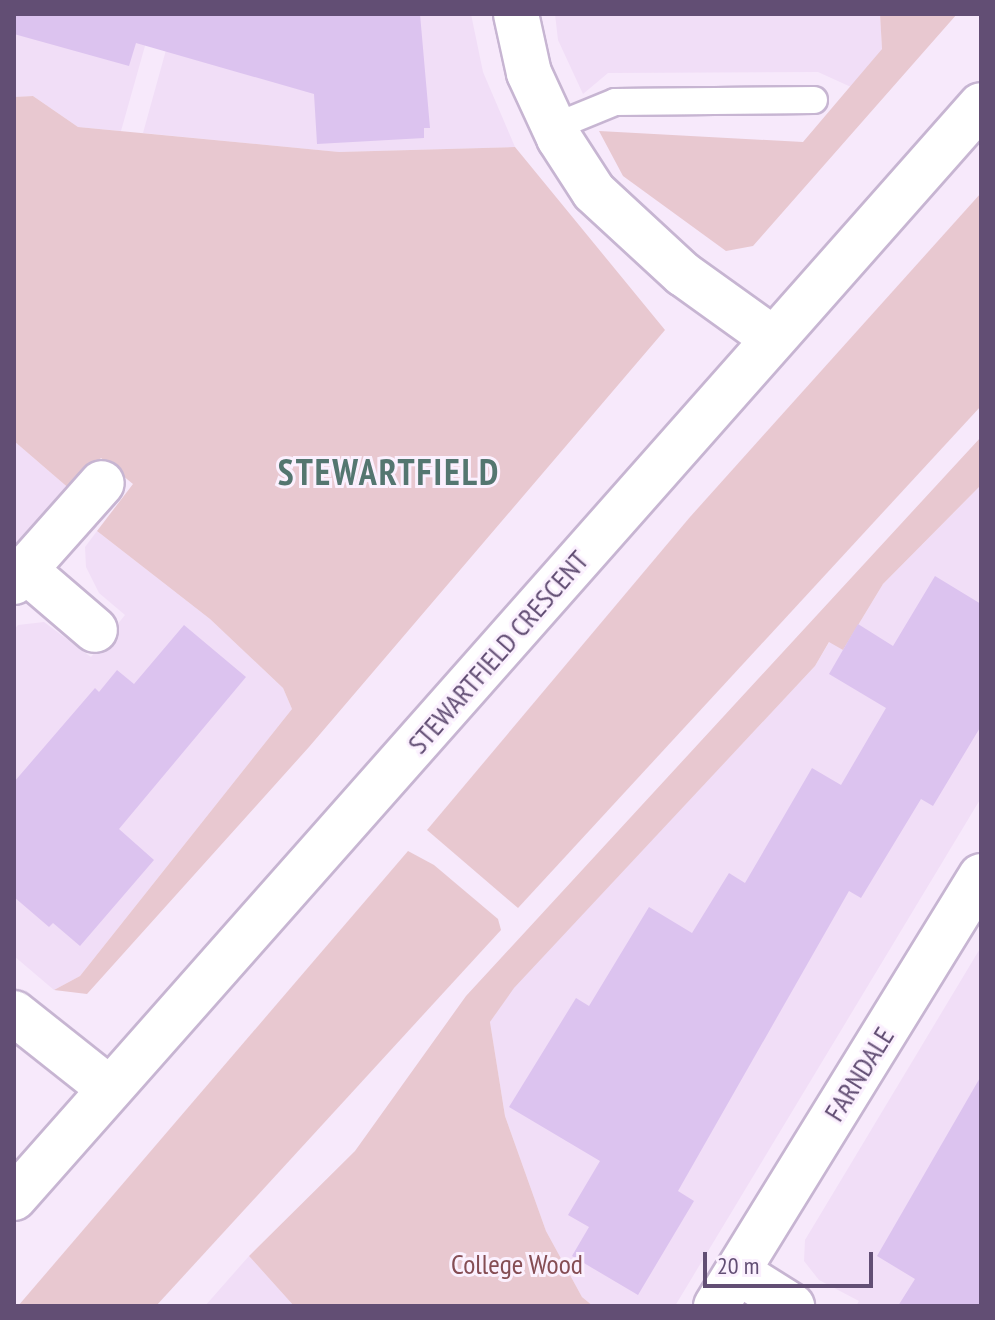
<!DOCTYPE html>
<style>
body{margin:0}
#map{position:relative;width:995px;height:1320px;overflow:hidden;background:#f7e9fb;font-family:"PT Sans Narrow",sans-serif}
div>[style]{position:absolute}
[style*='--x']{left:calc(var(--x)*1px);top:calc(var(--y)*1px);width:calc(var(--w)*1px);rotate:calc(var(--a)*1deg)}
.residential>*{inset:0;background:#f1def7}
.green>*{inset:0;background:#e8c8d0}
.building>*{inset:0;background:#dcc3ef}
.roads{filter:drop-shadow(2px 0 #c7b5d2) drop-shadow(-2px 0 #c7b5d2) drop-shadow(0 2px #c7b5d2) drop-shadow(0 -2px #c7b5d2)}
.service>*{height:26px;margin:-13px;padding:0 13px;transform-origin:13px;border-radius:13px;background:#fff}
.minor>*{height:44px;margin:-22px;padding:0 22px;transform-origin:22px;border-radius:22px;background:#fff}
.tertiary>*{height:44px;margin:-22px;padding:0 22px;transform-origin:22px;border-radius:22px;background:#fff}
span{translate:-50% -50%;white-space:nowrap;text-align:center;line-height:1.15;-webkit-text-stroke:6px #fbf0fe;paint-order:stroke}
.street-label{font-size:28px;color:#624e74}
.park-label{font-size:28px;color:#854d54}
.district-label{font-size:36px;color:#547670;font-weight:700;letter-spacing:2px}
.frame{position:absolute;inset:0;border:16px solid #624e74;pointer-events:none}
.scale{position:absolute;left:703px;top:1252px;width:170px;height:36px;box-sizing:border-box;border:4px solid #624e74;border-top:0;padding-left:10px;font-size:24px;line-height:28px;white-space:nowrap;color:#624e74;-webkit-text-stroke:6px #fbf0fe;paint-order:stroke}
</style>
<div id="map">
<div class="residential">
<i style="clip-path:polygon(14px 14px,154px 14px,121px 131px,78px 127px,33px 96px,14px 97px)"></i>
<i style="clip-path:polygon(176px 14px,471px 14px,483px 72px,515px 147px,339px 152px,143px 133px)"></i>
<i style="clip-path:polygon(555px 14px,880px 14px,882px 49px,851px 87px,818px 72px,608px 73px,583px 94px,558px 40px)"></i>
<i style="clip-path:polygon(14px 441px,72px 491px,14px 554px)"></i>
<i style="clip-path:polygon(981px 485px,981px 798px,675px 1306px,593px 1306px,582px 1297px,546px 1231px,505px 1116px,490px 1022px,513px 988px,815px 666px,830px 641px,843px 650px,883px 584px)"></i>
<i style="clip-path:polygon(97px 531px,210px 619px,283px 688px,292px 709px,80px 976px,54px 990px,14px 956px,14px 630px,18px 625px,44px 622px,91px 657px,125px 615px,99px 593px,86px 567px,85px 547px)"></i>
<i style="clip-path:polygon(981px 947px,981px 1306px,856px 1306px,859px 1301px,819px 1280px,804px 1261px,805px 1240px)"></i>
<i style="clip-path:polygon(249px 1256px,294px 1306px,205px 1306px)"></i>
</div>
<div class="green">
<i style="clip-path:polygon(880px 14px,957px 14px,753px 246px,726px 251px,623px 176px,599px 131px,803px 142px,882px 49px)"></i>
<i style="clip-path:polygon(33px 96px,78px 127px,339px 152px,515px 147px,665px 330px,309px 747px,87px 994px,54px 990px,80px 976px,292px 709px,283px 688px,210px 619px,97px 531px,133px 484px,101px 458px,72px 491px,14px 441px,14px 97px)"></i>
<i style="clip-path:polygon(981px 193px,981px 406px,518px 908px,427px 830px,690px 517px)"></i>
<i style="clip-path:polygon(981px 437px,981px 485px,883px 584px,843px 650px,829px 642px,815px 666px,514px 988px,490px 1022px,505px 1116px,546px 1231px,582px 1297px,593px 1306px,294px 1306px,249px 1256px,355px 1151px,466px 996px)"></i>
<i style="clip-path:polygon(408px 851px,434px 865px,498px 919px,501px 930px,156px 1306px,18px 1306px)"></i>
</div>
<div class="building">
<i style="clip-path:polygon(14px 14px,420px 14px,430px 128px,424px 128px,424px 138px,317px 144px,314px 94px,136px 43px,129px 66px,14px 34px)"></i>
<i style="clip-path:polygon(935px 576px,981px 604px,981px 726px,933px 806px,921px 799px,861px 898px,849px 891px,678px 1191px,694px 1201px,638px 1295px,572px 1256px,589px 1227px,568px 1215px,600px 1161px,509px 1107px,576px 998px,589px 1006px,649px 907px,692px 933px,729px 873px,745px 883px,812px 768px,841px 785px,886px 708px,829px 674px,858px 624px,893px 646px)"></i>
<i style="clip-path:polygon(184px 625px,246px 677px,119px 829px,154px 860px,80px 946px,53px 923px,49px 927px,14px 897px,14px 782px,95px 688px,99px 692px,117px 670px,134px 684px)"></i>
<i style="clip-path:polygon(981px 1076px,981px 1306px,898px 1306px,915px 1279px,877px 1256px)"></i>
</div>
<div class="roads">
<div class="service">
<i style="--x:554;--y:127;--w:66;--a:-22.3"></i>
<i style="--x:615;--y:102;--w:199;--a:-0.6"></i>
</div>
<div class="minor">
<i style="--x:516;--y:14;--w:60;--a:77.6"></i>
<i style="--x:529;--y:73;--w:72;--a:65.2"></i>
<i style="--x:559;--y:138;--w:64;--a:57.1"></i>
<i style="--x:594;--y:192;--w:121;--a:42.7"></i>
<i style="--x:683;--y:274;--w:110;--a:35.7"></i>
<i style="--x:25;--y:570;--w:92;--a:40.6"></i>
<i style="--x:14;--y:582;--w:132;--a:-48.4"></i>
<i style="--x:14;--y:1013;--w:122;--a:38.4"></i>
<i style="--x:738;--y:1272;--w:64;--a:32.2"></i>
<i style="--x:716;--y:1306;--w:505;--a:-58.36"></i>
</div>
<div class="tertiary">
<i style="--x:14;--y:1198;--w:1459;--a:-48.5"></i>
</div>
</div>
<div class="street-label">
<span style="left:498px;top:652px;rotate:-49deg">STEWARTFIELD CRESCENT</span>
<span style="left:859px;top:1074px;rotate:-58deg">FARNDALE</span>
</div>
<div class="park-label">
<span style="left:517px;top:1264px">College Wood</span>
</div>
<div class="district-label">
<span style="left:389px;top:472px">STEWARTFIELD</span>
</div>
<div class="frame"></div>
<div class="scale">20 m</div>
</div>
